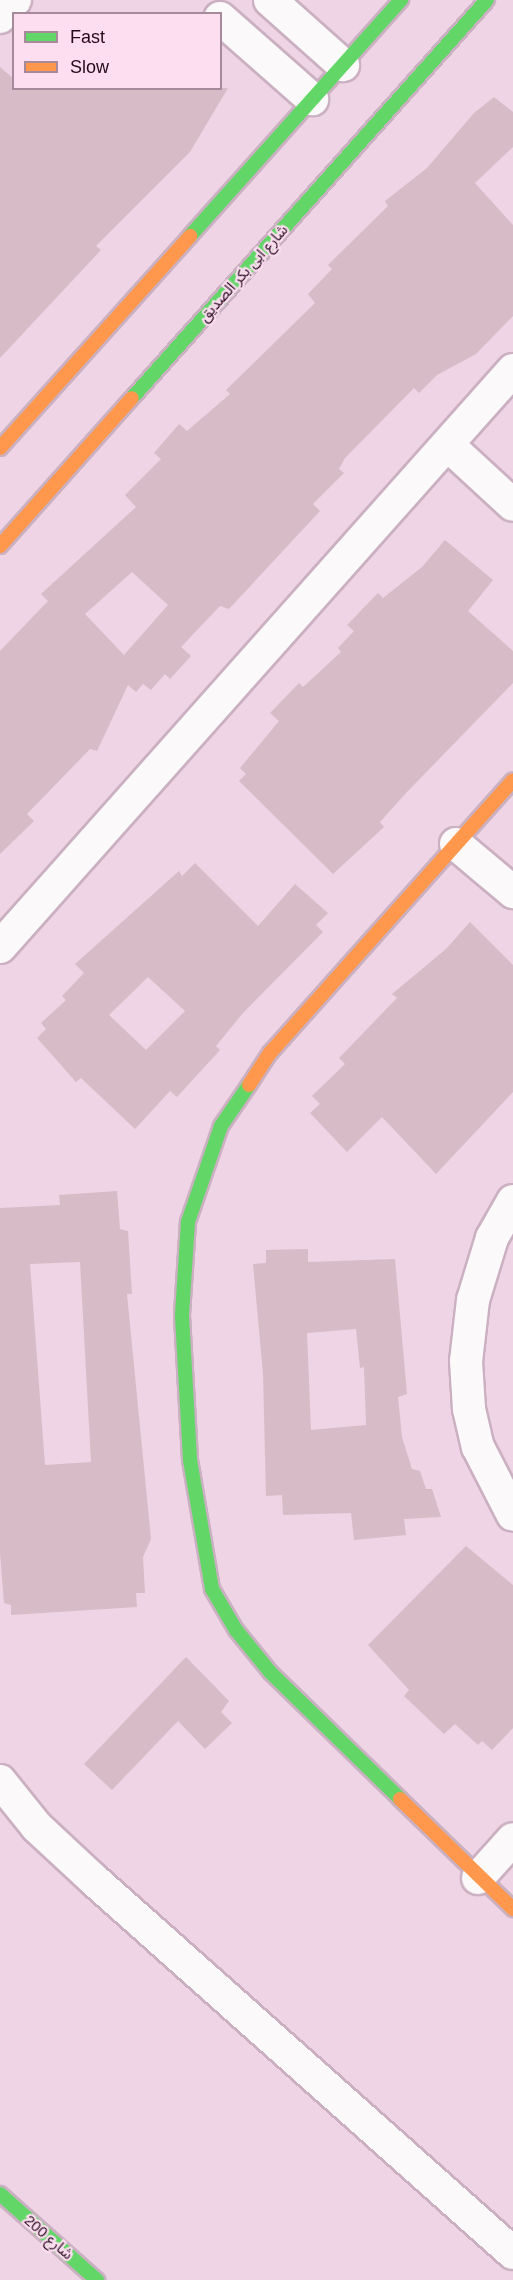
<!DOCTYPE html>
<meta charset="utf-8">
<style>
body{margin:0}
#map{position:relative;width:513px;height:2280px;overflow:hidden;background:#eed4e4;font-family:Helvetica,"Noto Sans Arabic",sans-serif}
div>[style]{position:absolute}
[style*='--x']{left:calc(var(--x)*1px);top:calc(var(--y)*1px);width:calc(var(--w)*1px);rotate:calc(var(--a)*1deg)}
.building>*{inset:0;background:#d7bcc7}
.roads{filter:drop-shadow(2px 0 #cab0c1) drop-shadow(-2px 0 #cab0c1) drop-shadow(0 2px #cab0c1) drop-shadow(0 -2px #cab0c1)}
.street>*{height:32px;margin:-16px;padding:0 16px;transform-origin:16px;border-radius:16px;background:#fcf9fb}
.fast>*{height:14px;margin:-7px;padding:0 7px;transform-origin:7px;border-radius:7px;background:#63d668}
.slow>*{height:14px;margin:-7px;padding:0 7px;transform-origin:7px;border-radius:7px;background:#ff974d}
span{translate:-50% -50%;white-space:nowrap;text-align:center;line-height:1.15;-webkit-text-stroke:4.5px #fdddf0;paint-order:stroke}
.street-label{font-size:15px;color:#250a1d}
.legend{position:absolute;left:12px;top:12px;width:210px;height:78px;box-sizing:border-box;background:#fdddf0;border:2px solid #a7899c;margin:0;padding:8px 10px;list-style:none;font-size:18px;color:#250a1d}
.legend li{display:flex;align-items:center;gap:12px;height:30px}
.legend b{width:30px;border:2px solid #a7899c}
</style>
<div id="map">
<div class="building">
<i style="clip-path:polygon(0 67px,14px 79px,14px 88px,228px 88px,190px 152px,96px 246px,101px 250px,0 358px)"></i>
<i style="clip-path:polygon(evenodd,494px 97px,513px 112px,513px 147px,475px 183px,513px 225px,513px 316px,476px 354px,437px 375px,419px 393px,414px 388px,345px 458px,339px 469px,344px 473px,313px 504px,320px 511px,229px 609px,220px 606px,181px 647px,191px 656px,170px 679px,165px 674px,151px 690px,143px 684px,136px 692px,128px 685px,97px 751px,90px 749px,27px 814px,34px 821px,0 854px,0 651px,48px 601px,41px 594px,136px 507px,125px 495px,161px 459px,154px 453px,179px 424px,187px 431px,230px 394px,226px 390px,315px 303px,308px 294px,332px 269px,328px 265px,388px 206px,385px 201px,427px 168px,474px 113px,494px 97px,132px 572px,168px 605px,124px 655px,85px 614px,132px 572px)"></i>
<i style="clip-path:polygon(445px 540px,493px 580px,468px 611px,513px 651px,513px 683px,407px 792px,380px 822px,384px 827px,333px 874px,239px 781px,246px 774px,240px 768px,279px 721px,270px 713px,299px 683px,303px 687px,341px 652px,338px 648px,354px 631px,347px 625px,378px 593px,383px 598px,422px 567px)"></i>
<i style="clip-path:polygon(evenodd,195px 863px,258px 926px,295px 884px,328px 913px,316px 925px,323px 932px,243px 1013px,216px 1046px,220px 1050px,177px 1097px,170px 1091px,135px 1129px,81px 1078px,76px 1082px,37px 1038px,46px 1029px,41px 1023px,66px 1000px,62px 996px,84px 973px,75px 964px,179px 871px,182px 876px,195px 863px,148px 977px,185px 1011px,146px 1050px,109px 1015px,148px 977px)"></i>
<i style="clip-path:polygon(470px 922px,513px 965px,513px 1092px,436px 1174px,382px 1117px,347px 1152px,310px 1113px,320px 1104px,312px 1096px,345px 1064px,339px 1058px,397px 998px,392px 994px,446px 949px)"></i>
<i style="clip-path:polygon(evenodd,117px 1191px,120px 1229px,128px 1231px,132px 1294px,127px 1294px,151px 1539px,143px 1557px,145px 1593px,136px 1593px,137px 1607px,11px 1615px,11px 1605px,4px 1603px,0 1553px,0 1208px,60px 1205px,59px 1195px,117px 1191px,80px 1262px,91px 1462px,45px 1465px,30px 1264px,80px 1262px)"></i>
<i style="clip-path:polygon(evenodd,308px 1249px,308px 1262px,395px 1259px,407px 1394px,398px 1397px,402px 1437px,412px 1469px,420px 1471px,426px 1489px,432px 1489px,441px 1517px,404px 1519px,406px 1535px,354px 1540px,351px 1513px,283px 1515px,282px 1495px,266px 1496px,263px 1374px,253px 1264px,266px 1263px,266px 1250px,308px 1249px,356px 1329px,360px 1368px,364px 1367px,366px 1425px,311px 1430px,307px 1333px,356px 1329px)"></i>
<i style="clip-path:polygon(466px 1546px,513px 1585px,513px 1728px,492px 1750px,482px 1741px,478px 1745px,455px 1724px,444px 1734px,404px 1696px,409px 1690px,368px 1645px)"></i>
<i style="clip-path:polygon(186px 1657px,229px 1701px,221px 1712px,232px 1723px,205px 1749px,178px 1721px,112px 1790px,84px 1764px)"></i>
</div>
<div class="roads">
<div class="street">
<i style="--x:270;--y:0;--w:98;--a:41.7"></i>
<i style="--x:0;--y:17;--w:23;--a:-49"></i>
<i style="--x:220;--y:18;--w:123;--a:41.4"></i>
<i style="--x:448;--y:445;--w:88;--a:42.7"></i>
<i style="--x:456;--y:844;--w:75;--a:40.1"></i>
<i style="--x:0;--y:947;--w:772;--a:-48.36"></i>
<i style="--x:513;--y:1201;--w:43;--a:119.6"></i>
<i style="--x:492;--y:1238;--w:65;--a:107"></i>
<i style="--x:473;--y:1300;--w:61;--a:96.5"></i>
<i style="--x:466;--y:1361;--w:48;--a:86.4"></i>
<i style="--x:469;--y:1409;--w:39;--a:77"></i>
<i style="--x:478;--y:1447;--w:76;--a:62.8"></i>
<i style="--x:0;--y:1781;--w:59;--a:51.2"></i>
<i style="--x:37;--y:1827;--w:78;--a:42.9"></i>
<i style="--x:94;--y:1880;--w:561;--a:41.68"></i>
<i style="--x:478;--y:1878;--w:52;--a:-48.1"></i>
</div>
<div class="fast">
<i style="--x:190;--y:236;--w:317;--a:-48.2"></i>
<i style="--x:132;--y:398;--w:533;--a:-48.27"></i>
<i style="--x:249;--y:1085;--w:50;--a:124.3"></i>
<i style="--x:221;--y:1126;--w:102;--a:109"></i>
<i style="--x:188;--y:1222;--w:94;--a:93.7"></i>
<i style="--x:182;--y:1316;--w:144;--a:86.8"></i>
<i style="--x:190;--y:1460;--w:131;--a:80.3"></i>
<i style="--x:212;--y:1589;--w:48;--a:59.7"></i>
<i style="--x:236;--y:1630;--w:54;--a:51"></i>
<i style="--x:270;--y:1672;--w:182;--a:44.3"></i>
<i style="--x:0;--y:2194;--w:130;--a:41.6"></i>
</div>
<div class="slow">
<i style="--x:0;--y:448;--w:285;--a:-48.1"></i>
<i style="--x:0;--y:546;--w:198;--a:-48.3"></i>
<i style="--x:249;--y:1085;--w:38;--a:-57"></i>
<i style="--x:270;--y:1053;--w:365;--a:-48.3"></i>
<i style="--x:400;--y:1799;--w:158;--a:44.2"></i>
</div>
</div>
<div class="street-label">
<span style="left:243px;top:273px;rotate:-48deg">شارع ابى بكر الصديق</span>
<span style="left:49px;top:2237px;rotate:41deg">شارع 200</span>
</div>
<ul class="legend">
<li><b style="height:8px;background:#63d668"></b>Fast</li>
<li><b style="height:8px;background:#ff974d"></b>Slow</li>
</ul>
</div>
